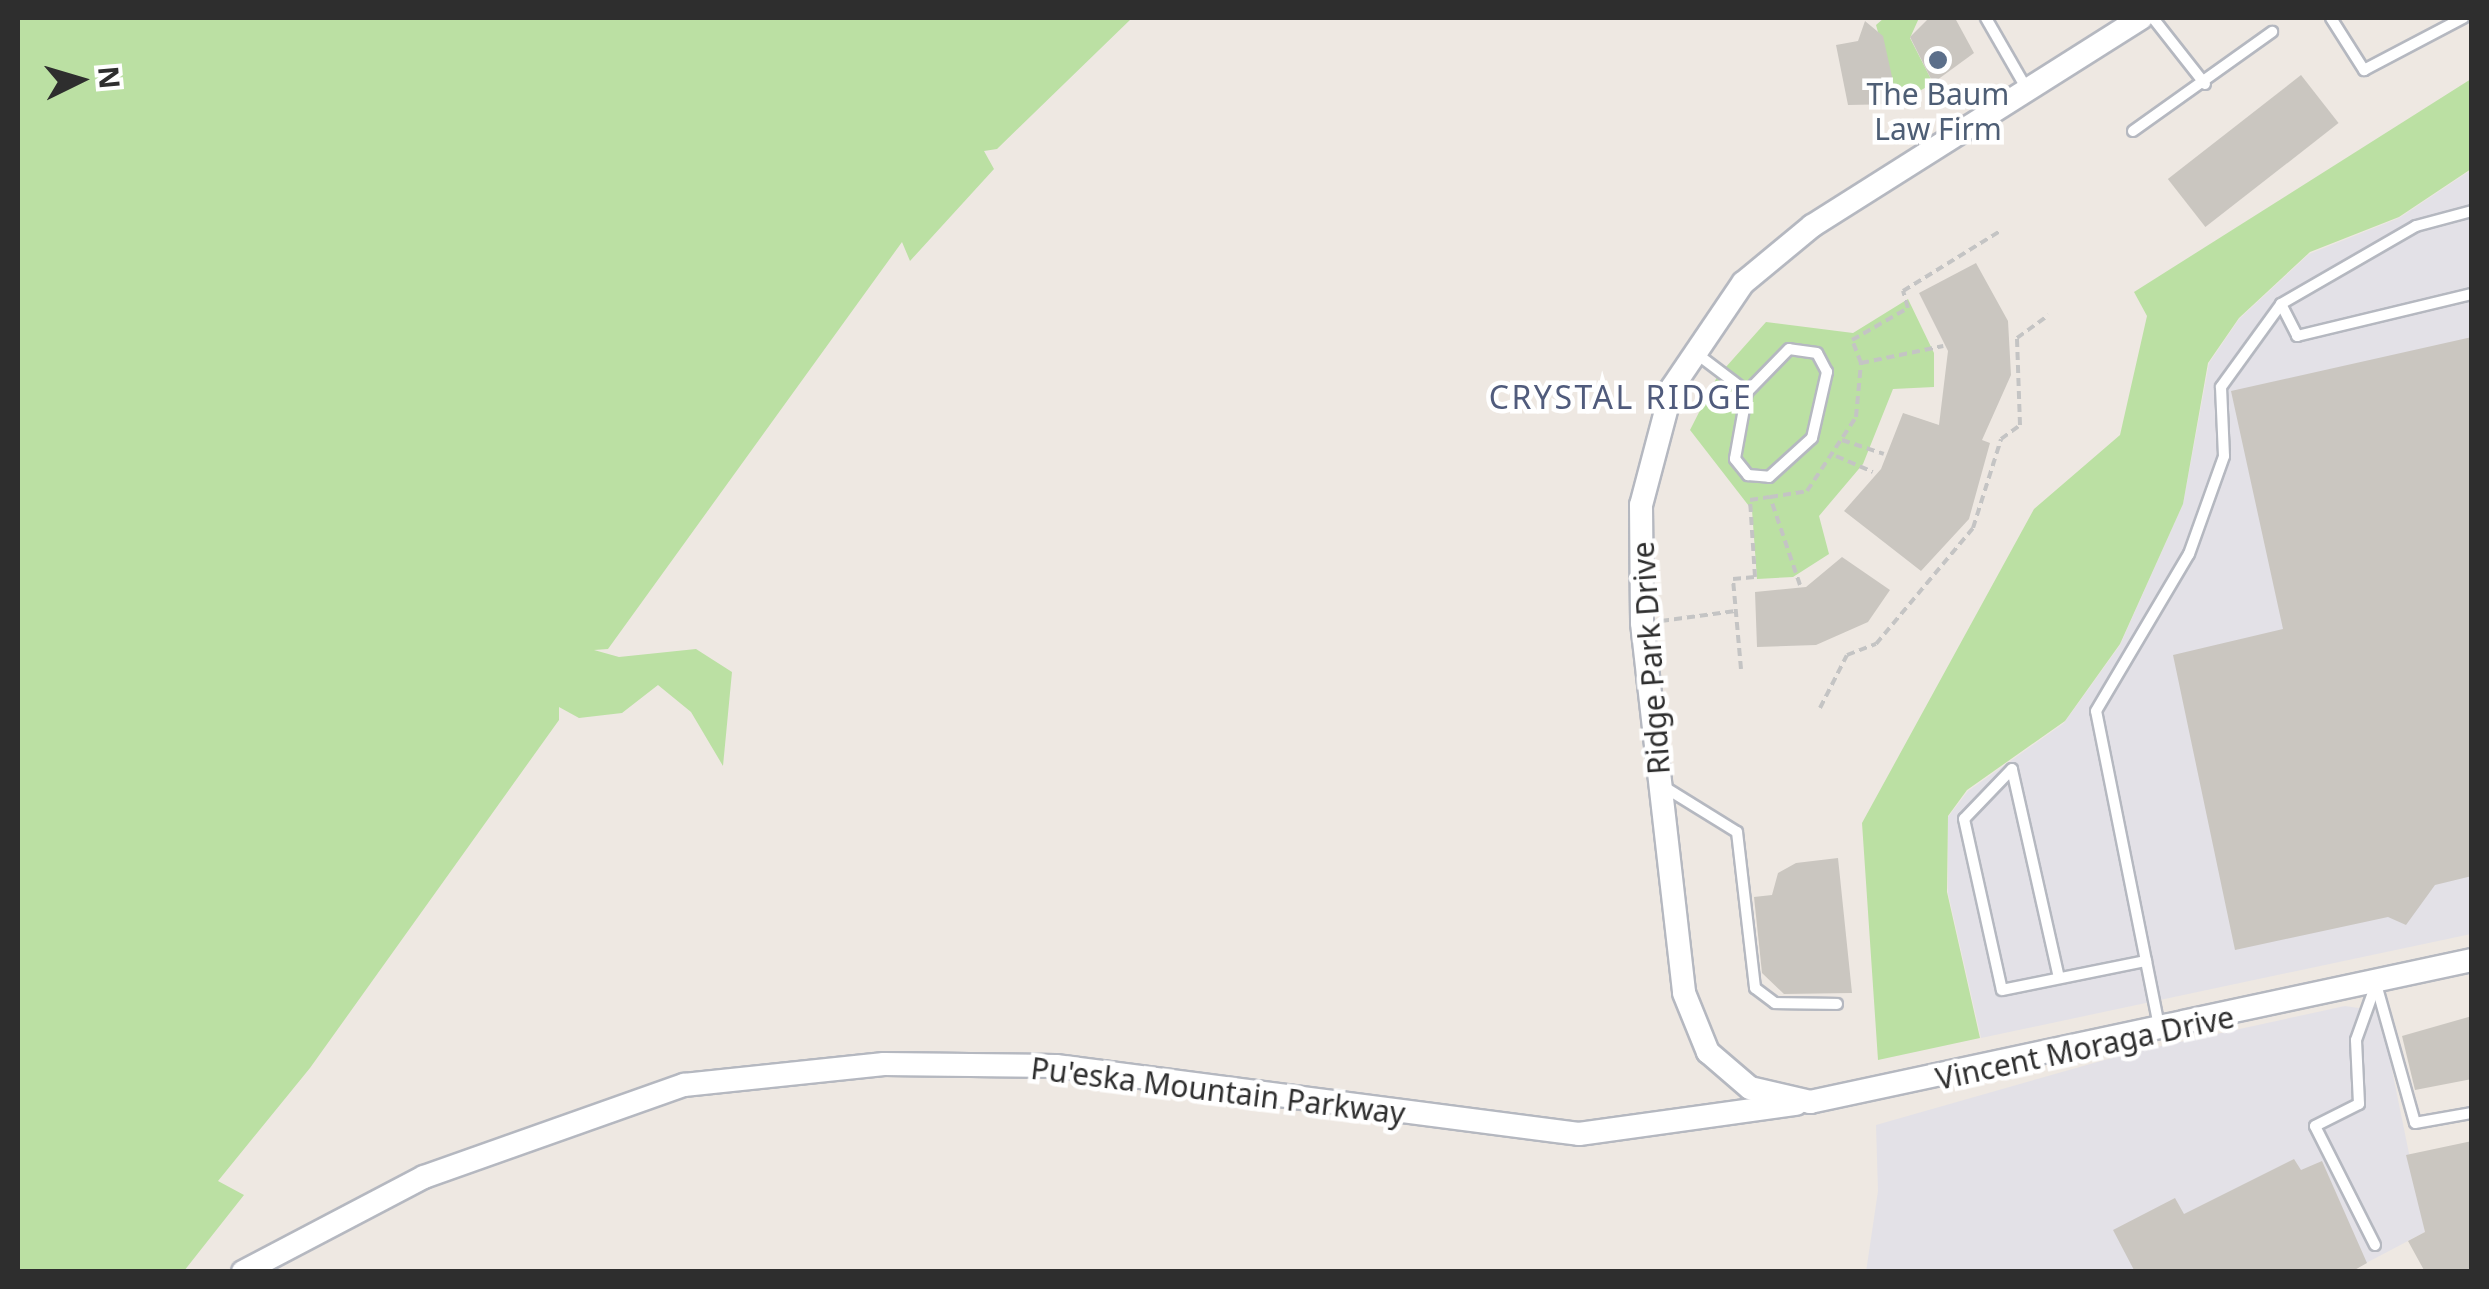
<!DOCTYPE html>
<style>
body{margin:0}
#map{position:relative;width:2489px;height:1289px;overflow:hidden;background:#eee8e2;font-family:"Noto Sans",sans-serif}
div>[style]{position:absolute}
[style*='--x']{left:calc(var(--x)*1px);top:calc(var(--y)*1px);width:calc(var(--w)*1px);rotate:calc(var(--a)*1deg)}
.industrial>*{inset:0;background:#e3e1e7}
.green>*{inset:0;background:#bbe0a3}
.building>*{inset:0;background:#cac6c0;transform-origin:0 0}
.path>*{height:4px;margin-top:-2px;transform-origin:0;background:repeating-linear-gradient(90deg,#c4c4c4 0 8px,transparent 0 13px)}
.roads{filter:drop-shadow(2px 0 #b5b8c0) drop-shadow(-2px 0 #b5b8c0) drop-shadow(0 2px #b5b8c0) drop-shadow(0 -2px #b5b8c0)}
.service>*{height:10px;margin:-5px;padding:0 5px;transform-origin:5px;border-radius:5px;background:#fff}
.tertiary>*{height:22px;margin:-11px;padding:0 11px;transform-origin:11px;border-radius:11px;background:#fff}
.dots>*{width:28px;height:28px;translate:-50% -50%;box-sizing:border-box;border:5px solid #fff;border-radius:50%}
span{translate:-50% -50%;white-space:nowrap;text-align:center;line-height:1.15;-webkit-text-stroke:9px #fff;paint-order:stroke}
.service-label{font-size:30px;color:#4e5e75}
.street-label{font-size:30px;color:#2e2e2e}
.neighbourhood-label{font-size:32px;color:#505b7c;letter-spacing:2.5px}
.frame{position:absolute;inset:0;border:20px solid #2e2e2e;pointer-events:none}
.north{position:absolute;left:30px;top:30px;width:100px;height:100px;-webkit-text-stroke:8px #fff;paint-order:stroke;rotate:85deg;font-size:28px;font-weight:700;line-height:40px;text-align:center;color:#2e2e2e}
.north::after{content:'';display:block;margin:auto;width:35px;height:45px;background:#2e2e2e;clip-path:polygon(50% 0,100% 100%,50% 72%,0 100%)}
</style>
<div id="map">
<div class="industrial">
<i style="clip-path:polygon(2471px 170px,2471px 934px,1981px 1038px,1948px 893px,1948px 817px,1968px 791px,2064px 723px,2120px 645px,2183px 504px,2209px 363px,2239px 319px,2309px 254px,2399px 218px)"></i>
<i style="clip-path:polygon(2345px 1006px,2380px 1011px,2425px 1232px,2351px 1271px,1866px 1272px,1878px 1191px,1876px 1125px,2129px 1053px)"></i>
</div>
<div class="green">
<i style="clip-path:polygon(18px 18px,1132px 18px,997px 149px,984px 151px,994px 169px,910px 261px,902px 242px,608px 649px,594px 650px,619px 657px,696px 649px,732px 672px,723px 766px,691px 712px,658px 685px,622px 713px,579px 718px,559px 707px,559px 720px,310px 1068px,218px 1181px,244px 1195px,184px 1271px,18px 1271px)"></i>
<i style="clip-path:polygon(1884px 18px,1919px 18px,1910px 38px,1933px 83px,1898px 104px,1876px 25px)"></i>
<i style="clip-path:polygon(2471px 79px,2471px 169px,2399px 217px,2310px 252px,2239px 318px,2208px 363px,2183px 504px,2120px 644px,2065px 721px,1967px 790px,1948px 816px,1947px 892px,1980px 1038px,1878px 1060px,1862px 823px,2034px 509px,2120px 435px,2147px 316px,2134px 292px)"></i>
<i style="clip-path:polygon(1908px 299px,1934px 353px,1934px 387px,1893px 389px,1863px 464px,1819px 516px,1829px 554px,1793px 577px,1757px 579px,1752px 510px,1690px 430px,1717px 377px,1766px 322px,1853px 333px)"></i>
</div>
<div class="building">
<i style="clip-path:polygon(1929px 18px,1955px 18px,1974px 53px,1933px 83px,1910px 37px)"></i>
<i style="clip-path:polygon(1865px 21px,1883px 36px,1898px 104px,1848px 105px,1836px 45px,1858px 41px)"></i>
<i style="left:2301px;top:75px;width:61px;height:169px;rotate:52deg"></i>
<i style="clip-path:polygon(1976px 263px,2008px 321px,2011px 375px,1982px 440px,1990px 443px,1969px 519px,1921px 571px,1844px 511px,1881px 469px,1903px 413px,1939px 425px,1948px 351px,1919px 293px)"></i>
<i style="clip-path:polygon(2472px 337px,2472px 876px,2435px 885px,2406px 925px,2388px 917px,2235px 950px,2173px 655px,2283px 629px,2231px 391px)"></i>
<i style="clip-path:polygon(1842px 557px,1890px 590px,1868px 622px,1816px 645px,1757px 647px,1755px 592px,1806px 587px)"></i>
<i style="clip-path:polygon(1838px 858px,1852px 993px,1784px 994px,1762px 973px,1754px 897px,1772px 895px,1778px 873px,1796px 863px)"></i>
<i style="clip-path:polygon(2472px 1016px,2472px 1079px,2415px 1090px,2402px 1036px)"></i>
<i style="clip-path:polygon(2472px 1141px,2472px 1272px,2425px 1272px,2408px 1241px,2425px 1232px,2406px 1155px)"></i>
<i style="clip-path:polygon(2294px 1159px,2301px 1170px,2322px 1161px,2367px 1263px,2351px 1272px,2135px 1272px,2113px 1230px,2175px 1198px,2184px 1214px)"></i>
</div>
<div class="path">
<i style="--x:1861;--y:363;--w:84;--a:-11.7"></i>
<i style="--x:1842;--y:440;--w:44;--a:18.4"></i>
<i style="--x:1836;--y:456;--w:40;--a:23.4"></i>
<i style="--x:1800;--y:585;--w:93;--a:-108.8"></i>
<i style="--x:1770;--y:497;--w:37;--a:-9"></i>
<i style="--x:1807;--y:491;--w:89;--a:-56.5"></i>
<i style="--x:1856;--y:417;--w:54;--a:-84.7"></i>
<i style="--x:1861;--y:363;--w:25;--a:-111"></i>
<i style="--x:1852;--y:340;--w:64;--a:-29.7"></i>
<i style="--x:1908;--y:308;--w:18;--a:-106"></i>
<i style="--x:1903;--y:291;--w:114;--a:-31.7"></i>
<i style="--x:1661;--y:621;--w:75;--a:-7.7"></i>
<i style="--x:1741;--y:669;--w:90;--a:-95.1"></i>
<i style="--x:1733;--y:579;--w:22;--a:-5"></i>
<i style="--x:1755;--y:577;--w:77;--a:-93.7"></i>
<i style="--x:1750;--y:500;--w:20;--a:-9"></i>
<i style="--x:1820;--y:708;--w:59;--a:-63"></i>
<i style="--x:1847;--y:655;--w:31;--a:-21"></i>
<i style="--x:1876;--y:644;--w:151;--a:-50.1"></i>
<i style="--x:1973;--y:528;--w:93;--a:-72.5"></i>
<i style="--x:2001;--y:439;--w:24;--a:-36"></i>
<i style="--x:2020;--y:425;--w:87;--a:-92"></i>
<i style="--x:2017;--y:338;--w:39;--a:-36"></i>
</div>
<div class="roads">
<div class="service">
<i style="--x:1986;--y:18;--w:84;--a:60.1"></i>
<i style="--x:2153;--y:18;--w:84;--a:51.8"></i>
<i style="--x:2331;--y:18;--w:62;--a:57.6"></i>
<i style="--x:2364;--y:70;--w:112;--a:-27.7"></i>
<i style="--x:2133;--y:131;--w:171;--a:-35.5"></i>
<i style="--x:2472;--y:211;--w:58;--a:165"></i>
<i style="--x:2416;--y:226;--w:156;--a:150"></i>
<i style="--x:2281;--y:304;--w:36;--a:63"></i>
<i style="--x:2297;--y:336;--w:180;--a:-13.5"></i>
<i style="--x:1697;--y:354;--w:63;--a:37.2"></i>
<i style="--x:1747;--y:392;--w:68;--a:100.2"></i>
<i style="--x:1735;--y:459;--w:21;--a:51"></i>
<i style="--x:1748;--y:475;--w:21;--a:5"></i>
<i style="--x:1769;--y:477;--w:58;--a:-42.2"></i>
<i style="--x:1812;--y:438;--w:68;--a:-77.2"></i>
<i style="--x:1827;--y:372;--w:21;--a:-118"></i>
<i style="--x:1817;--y:353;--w:28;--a:-172"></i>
<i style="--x:1789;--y:349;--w:60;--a:134.3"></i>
<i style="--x:1661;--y:785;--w:89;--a:31.7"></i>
<i style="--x:1737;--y:832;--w:157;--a:83.4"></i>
<i style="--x:1755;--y:988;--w:25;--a:37"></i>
<i style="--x:1775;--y:1003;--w:62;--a:0.9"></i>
<i style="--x:2059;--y:978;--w:214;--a:-102.7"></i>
<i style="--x:2012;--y:769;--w:69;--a:133.8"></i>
<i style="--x:1964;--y:819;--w:175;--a:77.5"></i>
<i style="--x:2002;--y:990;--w:147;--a:-11.4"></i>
<i style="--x:2376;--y:984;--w:144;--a:74.3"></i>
<i style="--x:2415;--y:1123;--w:58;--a:-10"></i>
<i style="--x:2159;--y:1026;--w:321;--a:-101.3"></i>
<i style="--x:2096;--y:711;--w:182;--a:-59.4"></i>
<i style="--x:2189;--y:554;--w:104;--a:-70.3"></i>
<i style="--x:2224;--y:456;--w:69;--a:-92.5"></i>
<i style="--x:2221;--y:387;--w:102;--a:-54.1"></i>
<i style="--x:2375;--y:1245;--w:133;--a:-116.8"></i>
<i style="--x:2315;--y:1126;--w:49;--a:-26.6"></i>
<i style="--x:2359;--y:1104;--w:64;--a:-92.7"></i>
<i style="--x:2356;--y:1040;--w:59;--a:-70.3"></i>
</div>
<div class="tertiary">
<i style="--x:2141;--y:18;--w:389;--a:147.7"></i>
<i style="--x:1812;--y:226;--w:89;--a:140.4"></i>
<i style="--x:1743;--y:283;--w:127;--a:124.1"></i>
<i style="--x:1672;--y:388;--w:121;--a:104.8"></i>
<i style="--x:1641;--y:505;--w:118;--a:89.5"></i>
<i style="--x:1642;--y:623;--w:372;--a:83.5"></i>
<i style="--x:1684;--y:993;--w:64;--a:67.9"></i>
<i style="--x:1708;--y:1052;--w:55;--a:40.6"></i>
<i style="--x:1750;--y:1088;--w:62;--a:13.1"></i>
<i style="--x:1810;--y:1102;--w:677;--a:-12.11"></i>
<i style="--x:243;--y:1272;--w:204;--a:-27.7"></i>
<i style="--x:424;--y:1177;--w:276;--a:-19.5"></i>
<i style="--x:684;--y:1085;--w:201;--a:-6"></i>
<i style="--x:884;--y:1064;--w:172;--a:0.7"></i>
<i style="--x:1056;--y:1066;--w:527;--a:7.41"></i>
<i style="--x:1579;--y:1134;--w:219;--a:-7.9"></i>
</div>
</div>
<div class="dots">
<i style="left:1938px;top:60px;background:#5c6f8a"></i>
</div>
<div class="service-label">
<span style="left:1938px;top:111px">The Baum<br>Law Firm</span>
</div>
<div class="street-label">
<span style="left:1651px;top:658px;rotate:-94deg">Ridge Park Drive</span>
<span style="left:2085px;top:1048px;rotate:-12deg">Vincent Moraga Drive</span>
<span style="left:1218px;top:1091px;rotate:7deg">Pu'eska Mountain Parkway</span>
</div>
<div class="neighbourhood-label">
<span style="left:1621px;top:397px">CRYSTAL RIDGE</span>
</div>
<div class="frame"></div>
<div class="north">N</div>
</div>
